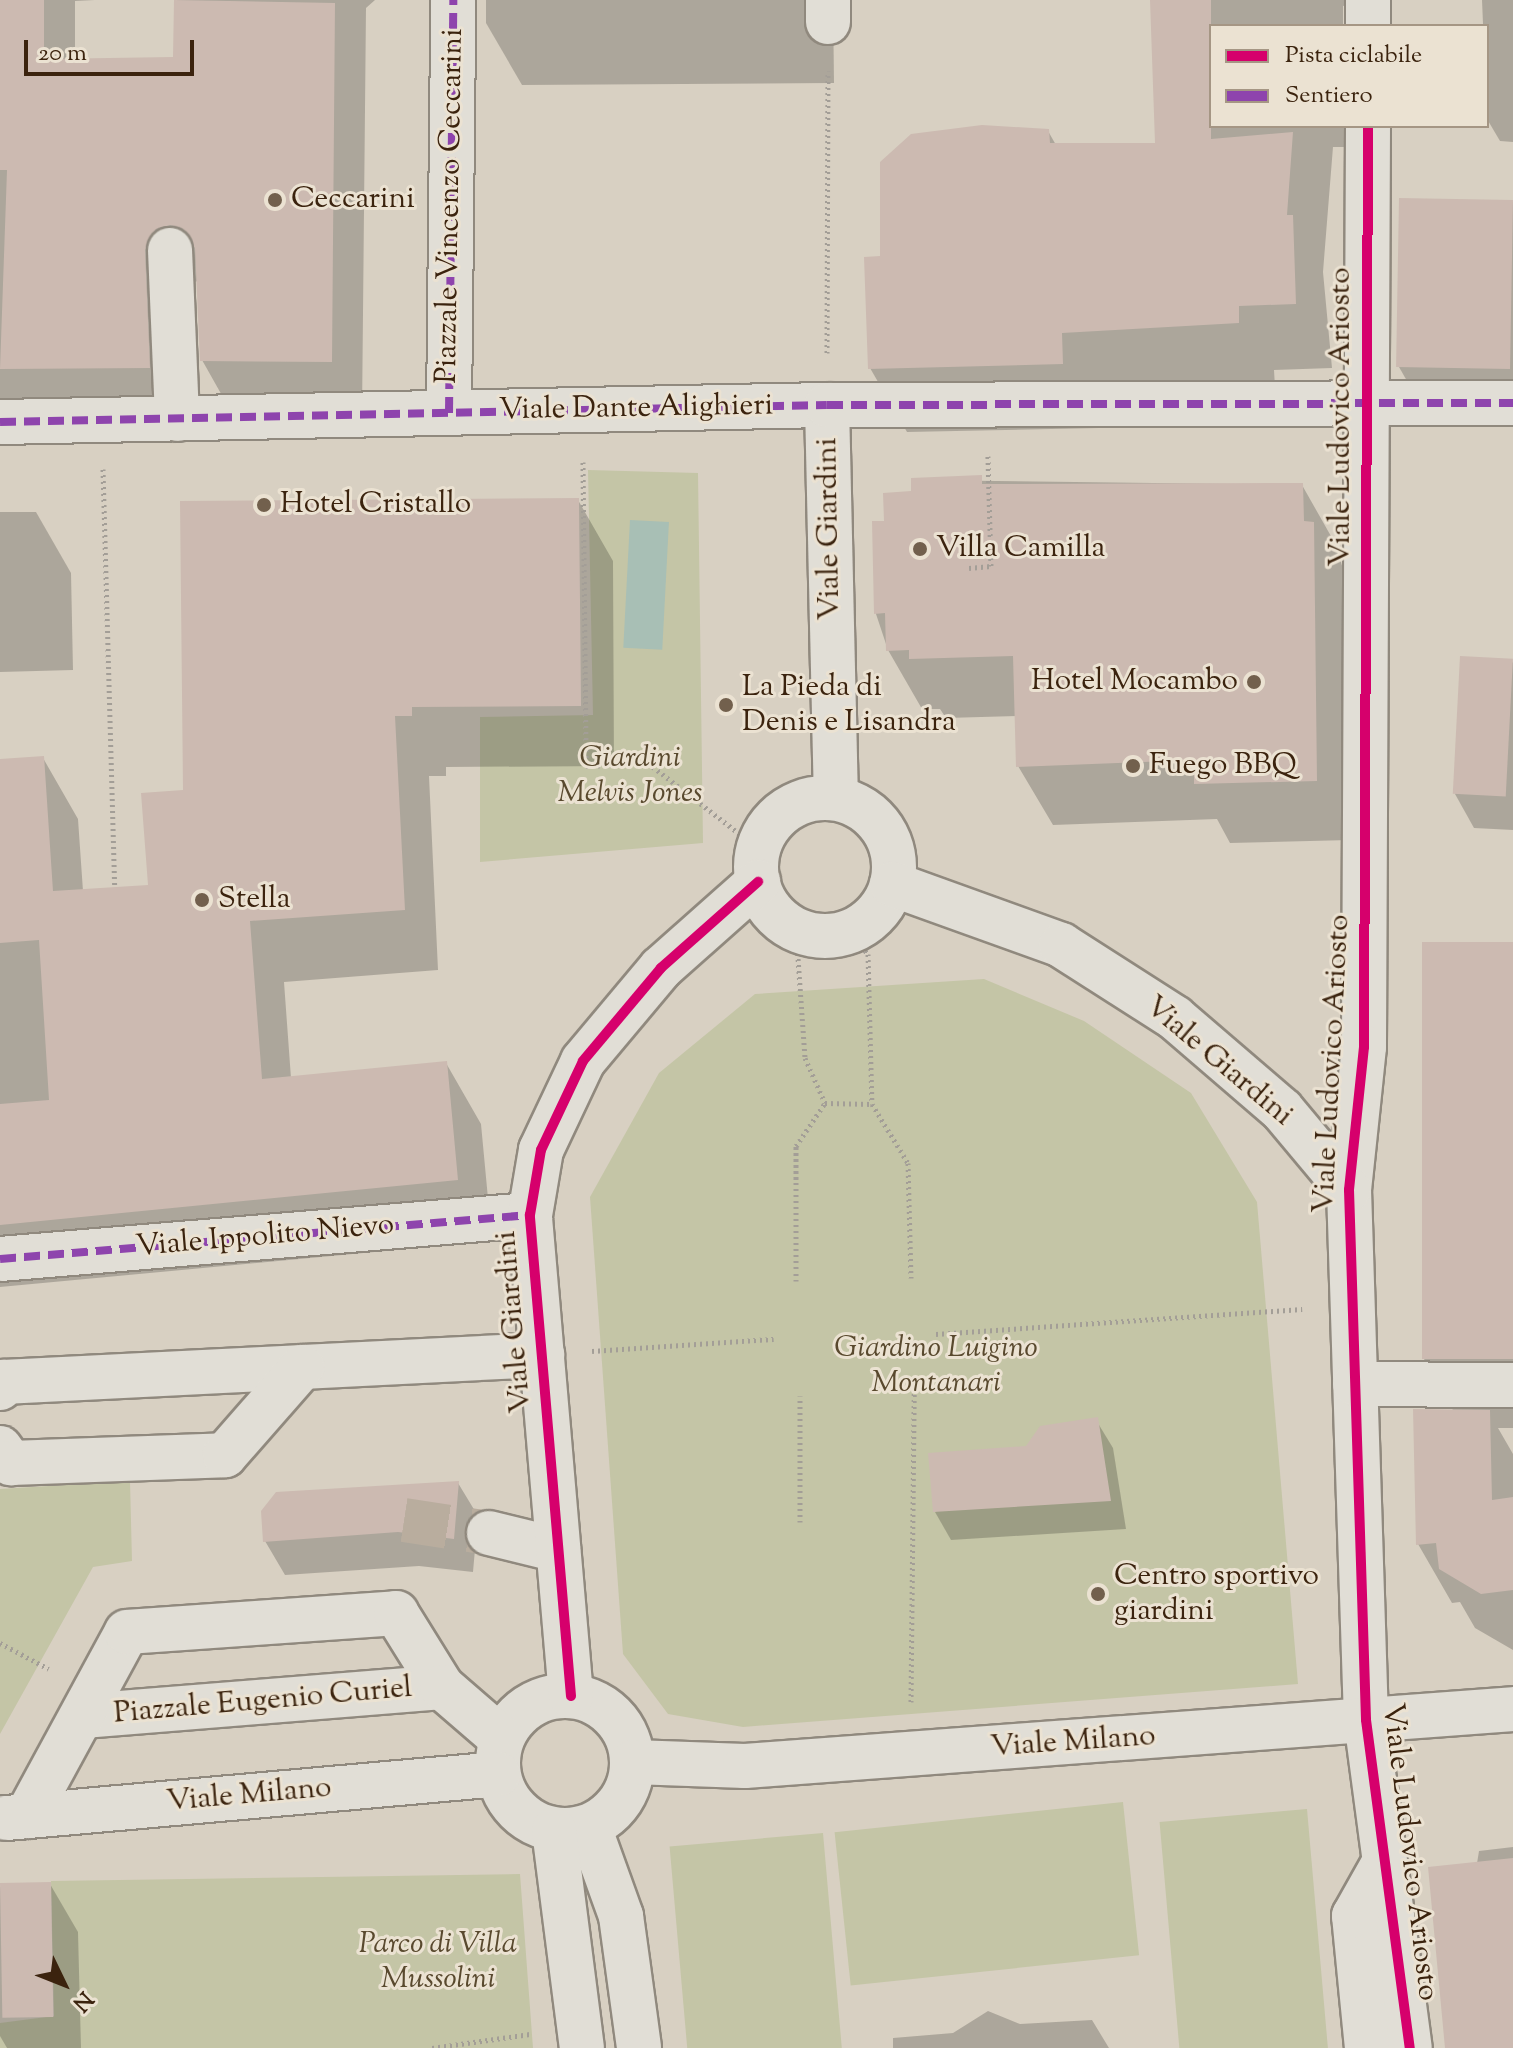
<!DOCTYPE html>
<style>
body{margin:0}
#map{position:relative;width:1513px;height:2048px;overflow:hidden;background:#d8d0c2;font-family:"Sorts Mill Goudy",serif}
div>[style]{position:absolute}
[style*='--x']{left:calc(var(--x)*1px);top:calc(var(--y)*1px);width:calc(var(--w)*1px);rotate:calc(var(--a)*1deg)}
.green>*{inset:0;background:#c4c5a6;transform-origin:0 0}
.water>*{inset:0;background:#a8bfb5;transform-origin:0 0}
.shadow>*{inset:0;background:#0003}
.building>*{inset:0;background:#ccbab1;transform-origin:0 0}
.minor-tunnel>*{height:44px;margin-top:-22px;transform-origin:0;background:repeating-linear-gradient(90deg,#b9ad9e 0 44px,transparent 0 66px)}
.path>*{height:5px;margin-top:-2.5px;transform-origin:0;background:repeating-linear-gradient(90deg,#a39e97 0 2px,transparent 0 6px)}
.roads{filter:drop-shadow(2px 0 #90897e) drop-shadow(-2px 0 #90897e) drop-shadow(0 2px #90897e) drop-shadow(0 -2px #90897e)}
.minor>*{height:44px;margin:-22px;padding:0 22px;transform-origin:22px;border-radius:22px;background:#e1ded6}
.minor>.ring{margin:-22px;padding:0;box-sizing:content-box;background:none;border:44px solid #e1ded6;border-radius:50%}
.quiet>*{height:8px;margin-top:-4px;transform-origin:0;background:repeating-linear-gradient(90deg,#8e44ad 0 16px,transparent 0 24px)}
.cycleway>*{height:10px;margin:-5px;padding:0 5px;transform-origin:5px;border-radius:5px;background:#d6006c}
.dots>*{width:22px;height:22px;translate:-50% -50%;box-sizing:border-box;border:4px solid #ebe2d2;border-radius:50%}
span{translate:-50% -50%;white-space:nowrap;text-align:center;line-height:1.15;-webkit-text-stroke:6px #ebe2d2;paint-order:stroke}
.poi-label{font-size:30px;color:#3b230e}
.left{translate:0 -50%;text-align:left}
.right{translate:-100% -50%;text-align:right}
.street-label{font-size:30px;color:#3b230e}
.park-label{font-size:30px;color:#59492e;font-style:italic}
.legend{position:absolute;left:1209px;top:24px;width:280px;height:104px;box-sizing:border-box;background:#ebe2d2;border:2px solid #a59684;margin:0;padding:10px 14px;list-style:none;font-size:24px;color:#3b230e}
.legend li{display:flex;align-items:center;gap:16px;height:40px}
.legend b{width:40px;border:2px solid #a59684}
.north{position:absolute;left:24px;top:1944px;width:80px;height:80px;-webkit-text-stroke:6px #ebe2d2;paint-order:stroke;rotate:133deg;font-size:22px;font-weight:700;line-height:32px;text-align:center;color:#3b230e}
.north::after{content:'';display:block;margin:auto;width:28px;height:36px;background:#3b230e;clip-path:polygon(50% 0,100% 100%,50% 72%,0 100%)}
.scale{position:absolute;left:24px;top:40px;width:170px;height:36px;box-sizing:border-box;border:4px solid #3b230e;border-top:0;padding-left:10px;font-size:24px;line-height:28px;white-space:nowrap;color:#3b230e;-webkit-text-stroke:6px #ebe2d2;paint-order:stroke}
</style>
<div id="map">
<div class="green">
<i style="clip-path:polygon(588px 470px,698px 473px,703px 843px,480px 862px,480px 717px,593px 715px)"></i>
<i style="clip-path:polygon(984px 979px,1084px 1021px,1191px 1093px,1257px 1202px,1298px 1684px,743px 1727px,668px 1714px,623px 1654px,590px 1197px,659px 1073px,755px 994px)"></i>
<i style="clip-path:polygon(130px 1481px,132px 1561px,93px 1567px,0 1734px,0 1489px)"></i>
<i style="left:1123px;top:1802px;width:154px;height:290px;rotate:84deg"></i>
<i style="left:1307px;top:1809px;width:240px;height:148px;rotate:85deg"></i>
<i style="left:823px;top:1833px;width:216px;height:154px;rotate:85deg"></i>
<i style="clip-path:polygon(520px 1874px,533px 2048px,0 2048px,0 2023px,54px 2016px,51px 1881px)"></i>
</div>
<div class="water">
<i style="left:630px;top:520px;width:39px;height:128px;rotate:3deg"></i>
</div>
<div class="shadow">
<i style="clip-path:polygon(0 0,95px 0,75px 1px,75px 60px,175px 59px,177px 0,375px 0,366px 8px,362px 416px,233px 415px,202px 360px,198px 281px,187px 284px,180px 422px,0 417px)"></i>
<i style="clip-path:polygon(486px 0,833px 0,834px 83px,522px 85px,486px 23px)"></i>
<i style="clip-path:polygon(1152px 0,1377px 0,1343px 6px,1343px 26px,1211px 26px,1211px 126px,1346px 126px,1347px 147px,1333px 147px,1323px 272px,1332px 368px,1274px 370px,1275px 387px,1098px 397px,1099px 428px,907px 432px,870px 368px,882px 258px,1048px 131px,1056px 145px,1157px 145px)"></i>
<i style="clip-path:polygon(1482px 0,1513px 0,1513px 142px,1500px 141px,1487px 119px)"></i>
<i style="clip-path:polygon(1513px 201px,1513px 416px,1427px 416px,1399px 367px)"></i>
<i style="clip-path:polygon(913px 480px,1302px 485px,1336px 545px,1347px 583px,1350px 840px,1230px 843px,1217px 819px,1053px 825px,1018px 766px,1017px 716px,946px 718px,940px 709px,922px 709px,888px 650px,876px 614px,886px 523px,913px 493px)"></i>
<i style="clip-path:polygon(578px 500px,613px 561px,614px 766px,446px 767px,446px 776px,429px 776px,438px 970px,284px 982px,291px 1078px,446px 1063px,481px 1124px,492px 1241px,0 1287px,0 761px,43px 758px,78px 819px,83px 891px,150px 887px,185px 792px)"></i>
<i style="clip-path:polygon(0 512px,36px 512px,71px 573px,73px 670px,0 672px)"></i>
<i style="clip-path:polygon(1513px 661px,1513px 830px,1474px 828px,1455px 794px)"></i>
<i style="clip-path:polygon(1513px 944px,1513px 1428px,1498px 1428px,1513px 1454px,1513px 1650px,1475px 1628px,1460px 1602px,1452px 1603px,1418px 1544px,1454px 1412px,1424px 1359px)"></i>
<i style="clip-path:polygon(1096px 1420px,1113px 1448px,1126px 1529px,951px 1540px,935px 1512px,1027px 1448px)"></i>
<i style="clip-path:polygon(458px 1483px,478px 1516px,473px 1572px,419px 1566px,285px 1575px,265px 1541px)"></i>
<i style="clip-path:polygon(1513px 1847px,1513px 2048px,1447px 2048px,1479px 1851px)"></i>
<i style="clip-path:polygon(50px 1884px,78px 1932px,81px 2048px,7px 2048px,0 2036px,0 1887px)"></i>
<i style="clip-path:polygon(988px 2011px,1020px 2024px,1092px 2020px,1109px 2048px,893px 2048px,893px 2038px,953px 2033px)"></i>
</div>
<div class="building">
<i style="clip-path:polygon(0 0,44px 0,44px 59px,173px 57px,174px 0,335px 3px,332px 362px,200px 361px,195px 248px,182px 228px,170px 225px,156px 229px,145px 250px,150px 368px,0 369px,7px 170px,0 170px)"></i>
<i style="clip-path:polygon(1150px 0,1211px 0,1211px 139px,1293px 132px,1287px 215px,1293px 215px,1296px 304px,1239px 306px,1239px 323px,1062px 333px,1063px 364px,868px 369px,864px 257px,880px 256px,880px 162px,911px 134px,982px 125px,1049px 129px,1050px 143px,1155px 143px)"></i>
<i style="left:1399px;top:198px;width:114px;height:169px;rotate:1deg"></i>
<i style="clip-path:polygon(982px 475px,982px 484px,1303px 483px,1304px 521px,1314px 522px,1317px 781px,1194px 784px,1194px 760px,1016px 767px,1013px 656px,909px 659px,909px 650px,886px 651px,885px 613px,874px 614px,872px 521px,884px 521px,883px 493px,911px 491px,911px 478px)"></i>
<i style="clip-path:polygon(579px 498px,581px 706px,412px 707px,412px 716px,395px 716px,405px 910px,250px 921px,262px 1079px,447px 1061px,458px 1180px,0 1225px,0 1104px,49px 1100px,39px 940px,0 943px,0 759px,44px 756px,53px 891px,148px 885px,141px 793px,183px 790px,180px 501px)"></i>
<i style="left:1460px;top:656px;width:53px;height:138px;rotate:3deg"></i>
<i style="left:1422px;top:942px;width:91px;height:417px"></i>
<i style="clip-path:polygon(1413px 1409px,1490px 1410px,1492px 1500px,1513px 1497px,1513px 1590px,1481px 1594px,1439px 1569px,1436px 1543px,1416px 1545px)"></i>
<i style="clip-path:polygon(1098px 1417px,1111px 1501px,933px 1512px,928px 1453px,1026px 1446px,1040px 1426px)"></i>
<i style="clip-path:polygon(459px 1481px,454px 1539px,398px 1532px,263px 1542px,261px 1511px,276px 1492px)"></i>
<i style="clip-path:polygon(1513px 1858px,1513px 2048px,1445px 2048px,1428px 1867px)"></i>
<i style="left:51px;top:1882px;width:135px;height:51px;rotate:89deg"></i>
</div>
<div class="minor-tunnel">
<i style="--x:404;--y:1520;--w:86;--a:8.7"></i>
</div>
<div class="path">
<i style="--x:827;--y:353;--w:282;--a:-89.8"></i>
<i style="--x:583;--y:462;--w:304;--a:89.4"></i>
<i style="--x:586;--y:766;--w:62;--a:-2.8"></i>
<i style="--x:648;--y:763;--w:116;--a:37.7"></i>
<i style="--x:103;--y:469;--w:418;--a:88.4"></i>
<i style="--x:969;--y:568;--w:22;--a:-5"></i>
<i style="--x:991;--y:566;--w:110;--a:-91.6"></i>
<i style="--x:796;--y:929;--w:129;--a:86"></i>
<i style="--x:805;--y:1058;--w:49;--a:66"></i>
<i style="--x:850;--y:932;--w:28;--a:51"></i>
<i style="--x:868;--y:954;--w:150;--a:88.5"></i>
<i style="--x:796;--y:1281;--w:135;--a:-90"></i>
<i style="--x:796;--y:1146;--w:52;--a:-56"></i>
<i style="--x:825;--y:1103;--w:47;--a:1.2"></i>
<i style="--x:872;--y:1104;--w:69;--a:58.6"></i>
<i style="--x:908;--y:1163;--w:115;--a:88.5"></i>
<i style="--x:936;--y:1334;--w:367;--a:-3.9"></i>
<i style="--x:592;--y:1351;--w:182;--a:-3.8"></i>
<i style="--x:800;--y:1522;--w:126;--a:-90"></i>
<i style="--x:0;--y:1643;--w:55;--a:28"></i>
<i style="--x:911;--y:1702;--w:311;--a:-89.4"></i>
<i style="--x:432;--y:2048;--w:99;--a:-8.1"></i>
</div>
<div class="roads">
<div class="minor">
<i style="--x:828;--y:22;--w:22;--a:-90"></i>
<i style="--x:1368;--y:26;--w:26;--a:-90"></i>
<i style="--x:1368;--y:126;--w:921;--a:90.25"></i>
<i style="--x:1364;--y:1047;--w:144;--a:96"></i>
<i style="--x:1349;--y:1190;--w:530;--a:88.16"></i>
<i style="--x:1366;--y:1720;--w:331;--a:82.4"></i>
<i style="--x:170;--y:250;--w:169;--a:87.6"></i>
<i style="--x:827;--y:405;--w:393;--a:88.7"></i>
<i style="--x:449;--y:413;--w:413;--a:-89.4"></i>
<i style="--x:0;--y:422;--w:827;--a:-1.18"></i>
<i style="--x:827;--y:405;--w:686;--a:-0.17"></i>
<i class="ring" style="left:756px;top:798px;width:94px;height:94px"></i>
<i style="--x:892;--y:884;--w:180;--a:19.8"></i>
<i style="--x:1061;--y:945;--w:135;--a:32.6"></i>
<i style="--x:1175;--y:1018;--w:141;--a:40.7"></i>
<i style="--x:1282;--y:1110;--w:104;--a:50.1"></i>
<i style="--x:0;--y:1259;--w:532;--a:-4.75"></i>
<i style="--x:1355;--y:1384;--w:158;--a:0.4"></i>
<i style="--x:0;--y:1388;--w:7;--a:-63"></i>
<i style="--x:3;--y:1382;--w:540;--a:-2.87"></i>
<i style="--x:0;--y:1448;--w:19;--a:54"></i>
<i style="--x:11;--y:1463;--w:214;--a:-2.1"></i>
<i style="--x:225;--y:1455;--w:117;--a:-48.8"></i>
<i style="--x:489;--y:1533;--w:71;--a:13.8"></i>
<i class="ring" style="left:498px;top:1696px;width:90px;height:90px"></i>
<i style="--x:571;--y:1696;--w:483;--a:-94.9"></i>
<i style="--x:530;--y:1215;--w:66;--a:-80.4"></i>
<i style="--x:541;--y:1150;--w:98;--a:-64.7"></i>
<i style="--x:583;--y:1061;--w:121;--a:-50"></i>
<i style="--x:661;--y:968;--w:130;--a:-41.6"></i>
<i style="--x:83;--y:1716;--w:360;--a:-4.6"></i>
<i style="--x:633;--y:1762;--w:112;--a:2"></i>
<i style="--x:745;--y:1766;--w:770;--a:-4.24"></i>
<i style="--x:27;--y:1816;--w:209;--a:-61.5"></i>
<i style="--x:127;--y:1632;--w:270;--a:-4"></i>
<i style="--x:396;--y:1613;--w:87;--a:58.1"></i>
<i style="--x:442;--y:1687;--w:79;--a:40.9"></i>
<i style="--x:6;--y:1818;--w:494;--a:-5.1"></i>
<i style="--x:589;--y:1827;--w:95;--a:70.2"></i>
<i style="--x:621;--y:1916;--w:133;--a:82.2"></i>
<i style="--x:554;--y:1830;--w:220;--a:82.7"></i>
<i style="--x:1367;--y:2048;--w:133;--a:-95.6"></i>
<i style="--x:1354;--y:1916;--w:63;--a:-60.6"></i>
</div>
</div>
<div class="quiet">
<i style="--x:449;--y:413;--w:413;--a:-89.4"></i>
<i style="--x:0;--y:422;--w:827;--a:-1.18"></i>
<i style="--x:827;--y:405;--w:686;--a:-0.17"></i>
<i style="--x:0;--y:1259;--w:532;--a:-4.75"></i>
</div>
<div class="cycleway">
<i style="--x:1368;--y:126;--w:921;--a:90.25"></i>
<i style="--x:1364;--y:1047;--w:144;--a:96"></i>
<i style="--x:1349;--y:1190;--w:530;--a:88.16"></i>
<i style="--x:1366;--y:1720;--w:331;--a:82.4"></i>
<i style="--x:571;--y:1696;--w:483;--a:-94.9"></i>
<i style="--x:530;--y:1215;--w:66;--a:-80.4"></i>
<i style="--x:541;--y:1150;--w:98;--a:-64.7"></i>
<i style="--x:583;--y:1061;--w:121;--a:-50"></i>
<i style="--x:661;--y:968;--w:130;--a:-41.6"></i>
</div>
<div class="dots">
<i style="left:275px;top:200px;background:#72604d"></i>
<i style="left:264px;top:505px;background:#72604d"></i>
<i style="left:920px;top:549px;background:#72604d"></i>
<i style="left:1254px;top:682px;background:#72604d"></i>
<i style="left:726px;top:705px;background:#72604d"></i>
<i style="left:1133px;top:766px;background:#72604d"></i>
<i style="left:202px;top:900px;background:#72604d"></i>
<i style="left:1098px;top:1594px;background:#72604d"></i>
</div>
<div class="poi-label">
<span class="left" style="left:291px;top:200px">Ceccarini</span>
<span class="left" style="left:280px;top:505px">Hotel Cristallo</span>
<span class="left" style="left:936px;top:549px">Villa Camilla</span>
<span class="right" style="left:1238px;top:682px">Hotel Mocambo</span>
<span class="left" style="left:742px;top:705px">La Pieda di<br>Denis e Lisandra</span>
<span class="left" style="left:1149px;top:766px">Fuego BBQ</span>
<span class="left" style="left:218px;top:900px">Stella</span>
<span class="left" style="left:1114px;top:1594px">Centro sportivo<br>giardini</span>
</div>
<div class="street-label">
<span style="left:451px;top:206px;rotate:-89deg">Piazzale Vincenzo Ceccarini</span>
<span style="left:636px;top:409px;rotate:-1deg">Viale Dante Alighieri</span>
<span style="left:1342px;top:417px;rotate:-90deg">Viale Ludovico Ariosto</span>
<span style="left:830px;top:529px;rotate:-91deg">Viale Giardini</span>
<span style="left:1218px;top:1062px;rotate:40deg">Viale Giardini</span>
<span style="left:1333px;top:1064px;rotate:-87deg">Viale Ludovico Ariosto</span>
<span style="left:265px;top:1237px;rotate:-5deg">Viale Ippolito Nievo</span>
<span style="left:515px;top:1322px;rotate:-95deg">Viale Giardini</span>
<span style="left:263px;top:1702px;rotate:-5deg">Piazzale Eugenio Curiel</span>
<span style="left:1073px;top:1743px;rotate:-4deg">Viale Milano</span>
<span style="left:249px;top:1796px;rotate:-5deg">Viale Milano</span>
<span style="left:1409px;top:1852px;rotate:83deg">Viale Ludovico Ariosto</span>
</div>
<div class="park-label">
<span style="left:630px;top:776px">Giardini<br>Melvis Jones</span>
<span style="left:936px;top:1366px">Giardino Luigino<br>Montanari</span>
<span style="left:438px;top:1962px">Parco di Villa<br>Mussolini</span>
</div>
<ul class="legend">
<li><b style="height:10px;background:#d6006c"></b>Pista ciclabile</li>
<li><b style="height:10px;background:#8e44ad"></b>Sentiero</li>
</ul>
<div class="north">N</div>
<div class="scale">20 m</div>
</div>
